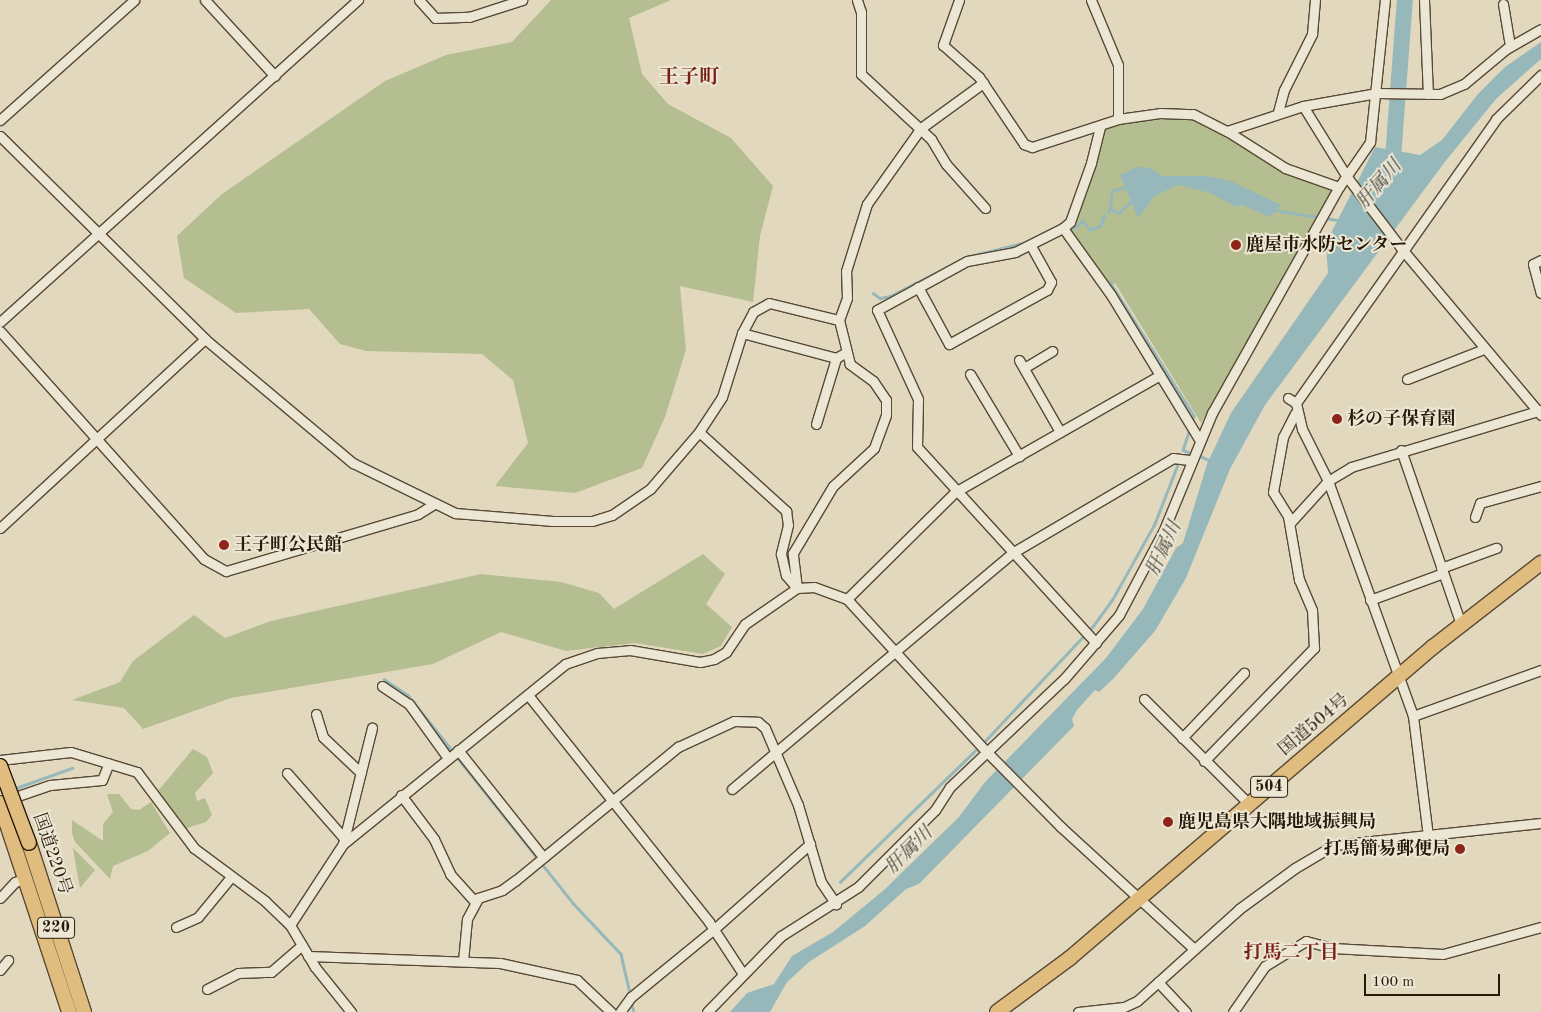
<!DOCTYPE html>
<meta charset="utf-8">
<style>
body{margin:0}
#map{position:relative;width:1541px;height:1012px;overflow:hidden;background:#e1d8be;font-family:"Old Standard TT","Noto Serif JP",serif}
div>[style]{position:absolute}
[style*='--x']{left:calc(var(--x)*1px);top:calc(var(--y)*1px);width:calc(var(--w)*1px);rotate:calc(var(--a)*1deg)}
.green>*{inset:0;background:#b5be90}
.water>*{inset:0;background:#97b8ba}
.stream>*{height:2.5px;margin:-1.25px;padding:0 1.25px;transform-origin:1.25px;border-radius:1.25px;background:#97b8ba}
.river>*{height:16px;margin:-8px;padding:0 8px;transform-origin:8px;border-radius:8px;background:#97b8ba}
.roads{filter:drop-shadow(1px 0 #574935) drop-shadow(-1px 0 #574935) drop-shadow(0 1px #574935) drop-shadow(0 -1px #574935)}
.minor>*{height:9px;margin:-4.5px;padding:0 4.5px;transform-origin:4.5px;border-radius:4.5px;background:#ece6d5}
.highway>*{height:14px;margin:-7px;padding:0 7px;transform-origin:7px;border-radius:7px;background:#e0bc7f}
.bridges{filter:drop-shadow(1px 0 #291907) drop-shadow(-1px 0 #291907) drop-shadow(0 1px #291907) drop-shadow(0 -1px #291907)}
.highway-bridge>*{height:14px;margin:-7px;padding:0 7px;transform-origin:7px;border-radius:7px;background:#e0bc7f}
.dots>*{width:14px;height:14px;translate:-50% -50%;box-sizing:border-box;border:2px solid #ece6d5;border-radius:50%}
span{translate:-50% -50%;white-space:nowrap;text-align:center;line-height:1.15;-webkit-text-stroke:4px #ece6d5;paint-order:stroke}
.shield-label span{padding:1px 4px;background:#ece6d5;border:1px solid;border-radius:4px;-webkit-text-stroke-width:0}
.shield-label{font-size:16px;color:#291907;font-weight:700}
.poi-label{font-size:18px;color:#291907;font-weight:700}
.left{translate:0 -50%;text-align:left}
.right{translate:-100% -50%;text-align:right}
.street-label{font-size:18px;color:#291907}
.water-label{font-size:19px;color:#4a493d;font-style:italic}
.neighbourhood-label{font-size:19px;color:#7a1f14;font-weight:700}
.quarter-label{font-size:20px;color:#7a1f14;font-weight:700}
.scale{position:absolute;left:1364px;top:974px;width:136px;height:22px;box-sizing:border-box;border:2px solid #291907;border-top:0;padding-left:6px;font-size:15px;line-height:18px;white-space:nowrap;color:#291907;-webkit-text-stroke:4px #ece6d5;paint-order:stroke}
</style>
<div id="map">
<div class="green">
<i style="clip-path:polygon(551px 0,671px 0,629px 18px,642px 74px,668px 104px,731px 138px,773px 186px,760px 236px,753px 302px,680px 286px,686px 350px,665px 417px,642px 468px,575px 493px,495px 486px,528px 443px,513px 380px,482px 354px,366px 351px,340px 344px,309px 309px,236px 313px,184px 278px,177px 236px,222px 194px,385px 81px,446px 55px,512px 42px)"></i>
<i style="clip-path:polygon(1156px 116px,1194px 117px,1294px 177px,1333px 191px,1201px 423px,1115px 283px,1108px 288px,1071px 231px,1106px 129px,1113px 124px)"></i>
<i style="clip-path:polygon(703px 554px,725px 574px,706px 604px,732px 627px,721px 646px,703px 654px,635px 643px,566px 651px,501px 632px,433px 664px,231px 698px,143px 729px,124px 708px,72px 700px,120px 682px,133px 661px,194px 615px,225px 638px,271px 621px,481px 574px,561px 582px,599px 593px,614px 609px)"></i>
<i style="clip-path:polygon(193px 749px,207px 757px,213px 773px,195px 793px,197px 801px,205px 798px,212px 815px,206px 822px,184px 829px,158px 791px)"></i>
<i style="clip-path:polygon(107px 794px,119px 794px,131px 809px,139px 810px,151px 802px,170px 833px,148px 851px,113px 866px,110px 879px,75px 842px,72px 833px,72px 820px,103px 841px,103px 824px,113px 812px)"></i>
<i style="clip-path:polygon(73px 848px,95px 870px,80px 888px,75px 861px)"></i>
</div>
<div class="water">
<i style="clip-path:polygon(1541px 42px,1541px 59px,1496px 99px,1444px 163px,1265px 405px,1230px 469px,1186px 578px,1155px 631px,1113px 679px,1099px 692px,1095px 690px,1077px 710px,1072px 719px,1074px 726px,919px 884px,906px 889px,865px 926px,809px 962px,787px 982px,770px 1012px,730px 1012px,747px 993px,774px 984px,792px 956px,833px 932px,884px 890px,959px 817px,985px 782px,1106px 658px,1143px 609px,1176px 548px,1183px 543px,1207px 464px,1231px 413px,1328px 273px,1326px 243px,1375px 147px,1420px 155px,1442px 140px,1478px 94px,1505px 67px)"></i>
<i style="clip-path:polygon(1137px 167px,1151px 168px,1162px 176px,1207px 176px,1231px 181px,1281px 205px,1270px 217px,1242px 205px,1236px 207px,1210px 193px,1178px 185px,1155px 196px,1138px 218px,1120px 175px)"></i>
</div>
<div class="stream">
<i style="--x:1110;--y:209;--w:18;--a:-84"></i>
<i style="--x:1112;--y:191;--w:17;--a:-17"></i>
<i style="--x:1274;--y:210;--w:64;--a:9"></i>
<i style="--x:1108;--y:212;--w:4;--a:-56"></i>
<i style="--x:1110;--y:209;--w:10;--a:24"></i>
<i style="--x:1119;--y:213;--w:18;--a:-45"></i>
<i style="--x:1069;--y:231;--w:17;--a:-36"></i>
<i style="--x:1083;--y:221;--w:11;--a:52"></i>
<i style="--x:1090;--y:230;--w:11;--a:-22"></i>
<i style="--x:1100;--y:226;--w:11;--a:-68"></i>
<i style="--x:1074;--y:251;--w:34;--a:53"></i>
<i style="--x:966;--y:257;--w:59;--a:-13.8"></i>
<i style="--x:1105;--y:281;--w:5;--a:11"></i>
<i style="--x:1110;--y:282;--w:158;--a:57.9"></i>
<i style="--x:1194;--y:416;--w:5;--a:112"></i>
<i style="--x:873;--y:293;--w:9;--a:36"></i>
<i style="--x:880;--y:298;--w:10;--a:-11"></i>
<i style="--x:890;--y:296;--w:80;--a:-26.9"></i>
<i style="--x:1190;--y:429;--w:22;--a:108"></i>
<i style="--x:1183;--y:450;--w:11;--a:22"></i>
<i style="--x:1198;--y:455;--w:14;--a:25"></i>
<i style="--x:384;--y:679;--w:29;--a:34"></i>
<i style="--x:408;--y:695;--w:69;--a:51.5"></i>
<i style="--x:983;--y:743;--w:161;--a:-46.8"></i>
<i style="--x:1093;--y:626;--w:32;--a:-54"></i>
<i style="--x:1112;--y:600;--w:86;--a:-60.8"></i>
<i style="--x:1154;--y:525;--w:69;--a:-68.7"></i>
<i style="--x:457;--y:757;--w:186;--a:51.5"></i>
<i style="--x:573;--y:903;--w:70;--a:46.7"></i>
<i style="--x:621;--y:954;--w:37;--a:77"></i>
<i style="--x:13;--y:789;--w:63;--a:-19.6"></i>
<i style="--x:840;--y:882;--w:194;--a:-44.2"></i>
<i style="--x:632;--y:1005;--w:7;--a:74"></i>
</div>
<div class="river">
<i style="--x:1392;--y:171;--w:171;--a:-85.7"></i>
</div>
<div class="roads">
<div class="minor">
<i style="--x:205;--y:0;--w:103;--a:47.4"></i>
<i style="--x:419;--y:0;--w:24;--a:48"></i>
<i style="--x:435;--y:18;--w:34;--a:-2"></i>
<i style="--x:469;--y:17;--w:56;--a:-17.8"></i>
<i style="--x:857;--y:0;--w:13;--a:72"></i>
<i style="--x:861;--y:12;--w:62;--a:90"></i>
<i style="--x:861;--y:74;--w:96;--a:42.9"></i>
<i style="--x:931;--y:139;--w:29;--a:59"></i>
<i style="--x:946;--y:164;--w:59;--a:48.4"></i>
<i style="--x:959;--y:0;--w:48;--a:109.6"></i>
<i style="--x:943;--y:45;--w:48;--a:41.6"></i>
<i style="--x:979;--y:77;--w:81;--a:56.1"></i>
<i style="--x:1024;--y:144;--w:9;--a:21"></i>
<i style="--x:1032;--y:147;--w:90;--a:-18"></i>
<i style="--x:1118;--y:119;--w:42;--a:-8.1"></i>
<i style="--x:1160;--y:113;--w:33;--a:2"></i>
<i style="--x:1193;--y:114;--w:38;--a:27"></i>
<i style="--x:1227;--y:131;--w:80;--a:-18.2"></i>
<i style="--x:1303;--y:106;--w:75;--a:-10"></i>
<i style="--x:1377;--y:93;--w:63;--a:0.9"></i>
<i style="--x:1440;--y:94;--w:26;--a:-23"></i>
<i style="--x:1464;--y:84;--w:55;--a:-39.8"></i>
<i style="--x:1506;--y:49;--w:40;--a:-29.7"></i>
<i style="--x:1091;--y:0;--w:70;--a:67.4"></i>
<i style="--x:1118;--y:65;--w:54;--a:90"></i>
<i style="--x:1424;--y:0;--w:94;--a:87.6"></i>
<i style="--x:1503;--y:4;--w:43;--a:80.5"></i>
<i style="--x:1303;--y:106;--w:84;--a:58.2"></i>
<i style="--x:1347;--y:177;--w:89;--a:52.7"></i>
<i style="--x:1401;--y:248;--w:218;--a:50"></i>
<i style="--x:1278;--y:112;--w:23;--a:-75"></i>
<i style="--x:1284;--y:90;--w:63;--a:-63.4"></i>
<i style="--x:1312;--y:34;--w:34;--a:-85"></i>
<i style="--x:0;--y:120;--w:180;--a:-41.8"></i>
<i style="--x:1227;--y:131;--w:69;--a:32.5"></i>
<i style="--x:1285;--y:168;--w:57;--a:19.4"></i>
<i style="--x:0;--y:136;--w:289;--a:44.7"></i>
<i style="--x:205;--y:339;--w:193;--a:40"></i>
<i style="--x:353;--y:463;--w:114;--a:26.1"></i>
<i style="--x:455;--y:513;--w:98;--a:4.7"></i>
<i style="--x:553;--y:521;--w:39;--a:0"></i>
<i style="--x:592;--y:521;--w:21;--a:-17"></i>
<i style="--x:612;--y:515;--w:46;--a:-34.4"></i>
<i style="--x:650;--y:489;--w:75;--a:-49.3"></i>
<i style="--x:699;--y:432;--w:42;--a:-56.7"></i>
<i style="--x:722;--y:397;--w:67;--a:-72.6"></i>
<i style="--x:742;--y:333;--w:24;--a:-62"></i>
<i style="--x:753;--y:312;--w:18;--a:-29"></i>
<i style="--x:769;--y:303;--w:72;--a:13.7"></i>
<i style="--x:1063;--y:228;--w:82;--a:54.4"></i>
<i style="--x:1111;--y:295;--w:169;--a:58.6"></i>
<i style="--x:1541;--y:260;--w:9;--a:153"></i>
<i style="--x:1533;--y:264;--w:30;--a:75"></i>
<i style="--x:918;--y:287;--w:65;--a:61.5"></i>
<i style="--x:949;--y:344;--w:112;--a:-28.9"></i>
<i style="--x:1047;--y:290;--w:9;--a:-63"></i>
<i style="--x:1051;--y:282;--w:41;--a:-119.1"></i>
<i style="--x:0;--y:322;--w:482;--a:-42"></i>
<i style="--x:0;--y:331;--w:306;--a:48.2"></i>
<i style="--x:204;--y:559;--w:25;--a:29"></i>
<i style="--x:226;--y:571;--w:200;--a:-16.5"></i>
<i style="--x:418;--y:514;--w:19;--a:-32"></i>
<i style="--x:742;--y:333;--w:97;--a:14.9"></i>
<i style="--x:836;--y:358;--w:10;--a:-29"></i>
<i style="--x:1019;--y:360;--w:83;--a:60.3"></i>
<i style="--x:1024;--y:368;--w:33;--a:-31"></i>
<i style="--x:970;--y:374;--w:96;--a:59.1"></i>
<i style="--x:1407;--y:379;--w:83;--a:-21.3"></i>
<i style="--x:1288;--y:398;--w:9;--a:32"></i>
<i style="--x:1296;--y:403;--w:27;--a:77"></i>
<i style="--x:1302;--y:429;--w:58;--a:63.4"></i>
<i style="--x:1328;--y:481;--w:250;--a:70.1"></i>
<i style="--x:1413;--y:716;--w:121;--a:82.9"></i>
<i style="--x:1296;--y:403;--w:347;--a:-54.8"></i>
<i style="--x:1496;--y:119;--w:63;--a:-44.4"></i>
<i style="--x:816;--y:424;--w:69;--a:-73.1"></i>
<i style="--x:699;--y:432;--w:118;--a:42.2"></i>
<i style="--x:786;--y:511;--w:14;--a:82"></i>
<i style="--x:788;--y:525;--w:30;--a:104"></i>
<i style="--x:781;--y:554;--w:22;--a:77"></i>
<i style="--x:786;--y:575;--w:17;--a:50"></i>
<i style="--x:1401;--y:450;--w:184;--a:71"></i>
<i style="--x:1475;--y:517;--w:15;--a:-70"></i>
<i style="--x:1480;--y:503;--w:63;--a:-15.6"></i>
<i style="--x:1290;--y:523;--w:57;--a:-47.9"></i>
<i style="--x:1328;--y:481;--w:27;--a:-31"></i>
<i style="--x:1351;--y:467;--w:198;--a:-16.7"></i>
<i style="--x:0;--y:528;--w:279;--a:-42.7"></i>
<i style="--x:1441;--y:568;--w:59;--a:-20"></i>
<i style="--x:797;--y:588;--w:35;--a:-97"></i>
<i style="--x:793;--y:553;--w:78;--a:-59.2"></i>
<i style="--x:833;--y:486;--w:56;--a:-42.8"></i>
<i style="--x:874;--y:448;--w:35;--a:-70"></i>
<i style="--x:886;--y:415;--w:15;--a:-90"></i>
<i style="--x:886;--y:400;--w:23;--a:-124"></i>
<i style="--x:873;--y:381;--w:29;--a:-144"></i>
<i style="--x:850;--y:364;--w:45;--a:-104"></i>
<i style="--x:839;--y:320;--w:23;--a:-70"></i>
<i style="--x:847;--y:298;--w:27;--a:-92"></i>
<i style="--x:846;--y:271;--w:70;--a:-72.6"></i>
<i style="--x:867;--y:204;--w:93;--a:-54.6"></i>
<i style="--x:921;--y:128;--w:77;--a:-36"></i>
<i style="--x:847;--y:599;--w:152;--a:-44.7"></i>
<i style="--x:955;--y:492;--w:236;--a:-29.7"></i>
<i style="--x:1370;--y:600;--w:78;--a:-20.3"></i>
<i style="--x:1096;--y:643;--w:265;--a:-132.4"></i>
<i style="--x:917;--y:447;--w:48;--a:-88.8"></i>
<i style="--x:918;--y:399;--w:98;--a:-114.7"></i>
<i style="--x:877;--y:310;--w:102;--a:-28.6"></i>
<i style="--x:967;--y:261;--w:49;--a:-10.6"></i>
<i style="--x:1015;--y:252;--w:54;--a:-26.6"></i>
<i style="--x:1063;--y:228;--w:9;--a:-41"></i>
<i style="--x:1070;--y:222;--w:63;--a:-70.4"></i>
<i style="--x:1091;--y:163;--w:38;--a:-76"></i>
<i style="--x:382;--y:686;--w:32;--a:34"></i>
<i style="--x:409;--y:704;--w:67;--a:54.2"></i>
<i style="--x:528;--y:695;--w:290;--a:51.4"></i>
<i style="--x:709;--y:922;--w:62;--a:56.8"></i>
<i style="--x:1144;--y:699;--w:148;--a:45"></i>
<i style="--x:316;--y:714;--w:24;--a:73"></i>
<i style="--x:323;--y:737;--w:52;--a:43.5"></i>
<i style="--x:1413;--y:716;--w:136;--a:-19.8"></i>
<i style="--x:1182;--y:738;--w:90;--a:-46.4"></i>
<i style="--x:458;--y:750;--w:137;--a:51.5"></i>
<i style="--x:0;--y:760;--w:71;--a:-6.4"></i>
<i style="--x:71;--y:752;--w:69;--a:16.9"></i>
<i style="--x:137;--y:772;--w:95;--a:53.1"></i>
<i style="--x:194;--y:848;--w:89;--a:36.7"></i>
<i style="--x:265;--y:901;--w:35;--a:44"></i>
<i style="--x:290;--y:925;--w:49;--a:59.2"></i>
<i style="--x:315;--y:967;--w:58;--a:51.3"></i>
<i style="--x:1204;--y:761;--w:158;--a:-45.8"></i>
<i style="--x:1314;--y:648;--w:38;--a:-93"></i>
<i style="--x:1312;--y:610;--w:33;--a:-113"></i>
<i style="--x:1299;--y:580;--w:65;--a:-99.8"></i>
<i style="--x:1288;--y:516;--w:28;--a:-122"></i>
<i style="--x:1273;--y:492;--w:56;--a:-79.7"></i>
<i style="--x:1283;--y:437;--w:27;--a:-63"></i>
<i style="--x:287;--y:773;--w:86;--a:48.8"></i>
<i style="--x:732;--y:789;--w:366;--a:-40.1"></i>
<i style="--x:1012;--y:553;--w:187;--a:-30.5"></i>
<i style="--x:1173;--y:458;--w:16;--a:7"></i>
<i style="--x:401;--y:795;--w:55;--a:53.1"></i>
<i style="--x:434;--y:839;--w:38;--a:65"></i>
<i style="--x:450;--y:874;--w:38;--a:48"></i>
<i style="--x:9;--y:799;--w:43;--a:-18.9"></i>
<i style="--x:50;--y:785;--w:52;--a:-5.5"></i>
<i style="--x:102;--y:780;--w:18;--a:-68"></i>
<i style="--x:343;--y:844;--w:120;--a:-76"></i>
<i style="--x:0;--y:898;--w:22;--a:-47"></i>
<i style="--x:15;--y:882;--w:12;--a:-20"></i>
<i style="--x:290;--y:925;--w:97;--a:-56.8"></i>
<i style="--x:343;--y:844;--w:286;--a:-39"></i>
<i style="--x:565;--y:664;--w:34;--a:-19"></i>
<i style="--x:597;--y:653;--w:33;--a:-5"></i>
<i style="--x:630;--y:650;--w:71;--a:9.7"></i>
<i style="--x:700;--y:662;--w:14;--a:-12"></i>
<i style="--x:714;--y:659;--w:14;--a:-30"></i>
<i style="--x:726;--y:652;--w:34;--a:-56"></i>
<i style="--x:745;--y:624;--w:63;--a:-34.7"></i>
<i style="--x:797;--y:588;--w:17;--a:-3"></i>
<i style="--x:814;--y:587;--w:35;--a:20"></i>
<i style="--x:847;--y:599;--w:206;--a:47.6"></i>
<i style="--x:986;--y:751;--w:107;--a:45.4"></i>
<i style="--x:1061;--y:827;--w:180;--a:42.5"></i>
<i style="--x:176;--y:927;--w:24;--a:-24"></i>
<i style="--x:198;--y:917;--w:52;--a:-50.5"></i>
<i style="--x:308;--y:956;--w:192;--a:2.1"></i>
<i style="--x:500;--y:963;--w:79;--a:12.4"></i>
<i style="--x:577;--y:980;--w:47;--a:43.3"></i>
<i style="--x:463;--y:961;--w:42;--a:-84.6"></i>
<i style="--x:467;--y:919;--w:24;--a:-62"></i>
<i style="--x:478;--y:898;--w:25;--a:-18"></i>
<i style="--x:502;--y:890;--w:17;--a:-36"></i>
<i style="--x:516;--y:880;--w:210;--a:-39.4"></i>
<i style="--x:678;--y:747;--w:62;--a:-24.9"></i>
<i style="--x:734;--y:721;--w:24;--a:2"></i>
<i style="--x:758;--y:722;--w:9;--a:41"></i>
<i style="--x:765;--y:728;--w:84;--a:66.8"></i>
<i style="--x:798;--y:805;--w:80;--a:73.4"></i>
<i style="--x:821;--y:882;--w:27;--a:56"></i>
<i style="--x:0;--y:970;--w:13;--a:-51"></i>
<i style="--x:1158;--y:982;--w:41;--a:47"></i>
<i style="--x:207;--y:989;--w:35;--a:-27"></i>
<i style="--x:238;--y:973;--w:33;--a:-2"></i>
<i style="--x:271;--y:972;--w:41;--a:-41.1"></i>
<i style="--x:620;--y:1012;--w:19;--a:-54"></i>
<i style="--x:631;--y:997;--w:106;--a:-39.3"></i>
<i style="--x:713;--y:930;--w:130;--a:-41.6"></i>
<i style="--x:707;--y:1012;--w:106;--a:-45.8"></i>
<i style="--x:781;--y:936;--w:91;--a:-32.5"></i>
<i style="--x:858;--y:887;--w:109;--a:-45"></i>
<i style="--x:935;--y:810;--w:27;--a:-57"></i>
<i style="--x:950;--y:787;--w:157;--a:-43.5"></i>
<i style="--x:1064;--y:679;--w:84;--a:-49.3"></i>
<i style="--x:1119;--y:615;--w:94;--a:-62.1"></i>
<i style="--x:1163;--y:532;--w:129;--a:-67.6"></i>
<i style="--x:1212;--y:413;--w:259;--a:-60.7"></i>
<i style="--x:1339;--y:187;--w:55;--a:-55.4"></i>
<i style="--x:1370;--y:142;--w:143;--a:-84"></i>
<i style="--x:1078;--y:1012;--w:46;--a:-6.2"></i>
<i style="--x:1124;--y:1007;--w:14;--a:-25"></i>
<i style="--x:1137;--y:1001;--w:137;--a:-42"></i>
<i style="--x:1239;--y:909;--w:69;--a:-36.2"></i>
<i style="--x:1295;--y:868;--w:45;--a:-30.5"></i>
<i style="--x:1334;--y:845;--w:208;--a:-6.1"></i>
<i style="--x:1233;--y:1012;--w:56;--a:-55.2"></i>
<i style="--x:1265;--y:966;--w:48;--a:-31.4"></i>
<i style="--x:1306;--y:941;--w:27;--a:15"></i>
<i style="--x:1332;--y:948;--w:111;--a:3.1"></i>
<i style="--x:1443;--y:954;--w:102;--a:-15.4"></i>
</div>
<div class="highway">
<i style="--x:0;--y:803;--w:220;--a:71.7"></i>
<i style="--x:29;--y:843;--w:178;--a:72"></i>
<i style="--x:997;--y:1012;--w:91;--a:-36.5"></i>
<i style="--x:1070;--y:958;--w:478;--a:-40.6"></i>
<i style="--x:1433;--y:647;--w:137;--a:-37.9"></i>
</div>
</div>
<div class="bridges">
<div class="highway-bridge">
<i style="--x:0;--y:766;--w:82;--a:69.4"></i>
</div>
</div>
<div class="dots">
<i style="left:1236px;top:245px;background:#8f2418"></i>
<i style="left:1337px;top:419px;background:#8f2418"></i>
<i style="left:224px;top:545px;background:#8f2418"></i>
<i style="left:1168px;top:822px;background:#8f2418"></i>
<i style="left:1460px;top:849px;background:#8f2418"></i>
</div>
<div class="shield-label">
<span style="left:1269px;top:787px">504</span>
<span style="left:56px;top:928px">220</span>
</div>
<div class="poi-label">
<span class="left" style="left:1246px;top:245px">鹿屋市水防センター</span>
<span class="left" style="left:1347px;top:419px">杉の子保育園</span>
<span class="left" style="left:234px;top:545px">王子町公民館</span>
<span class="left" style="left:1178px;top:822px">鹿児島県大隅地域振興局</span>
<span class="right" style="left:1450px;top:849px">打馬簡易郵便局</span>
</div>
<div class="street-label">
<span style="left:1314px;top:725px;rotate:-40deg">国道504号</span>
<span style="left:52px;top:854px;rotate:71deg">国道220号</span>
</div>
<div class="water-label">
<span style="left:1380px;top:185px;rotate:-49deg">肝属川</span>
<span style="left:1165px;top:549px;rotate:-65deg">肝属川</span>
<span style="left:910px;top:851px;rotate:-45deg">肝属川</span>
</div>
<div class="neighbourhood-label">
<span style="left:1291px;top:954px">打馬二丁目</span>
</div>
<div class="quarter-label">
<span style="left:689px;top:78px">王子町</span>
</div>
<div class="scale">100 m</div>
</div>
